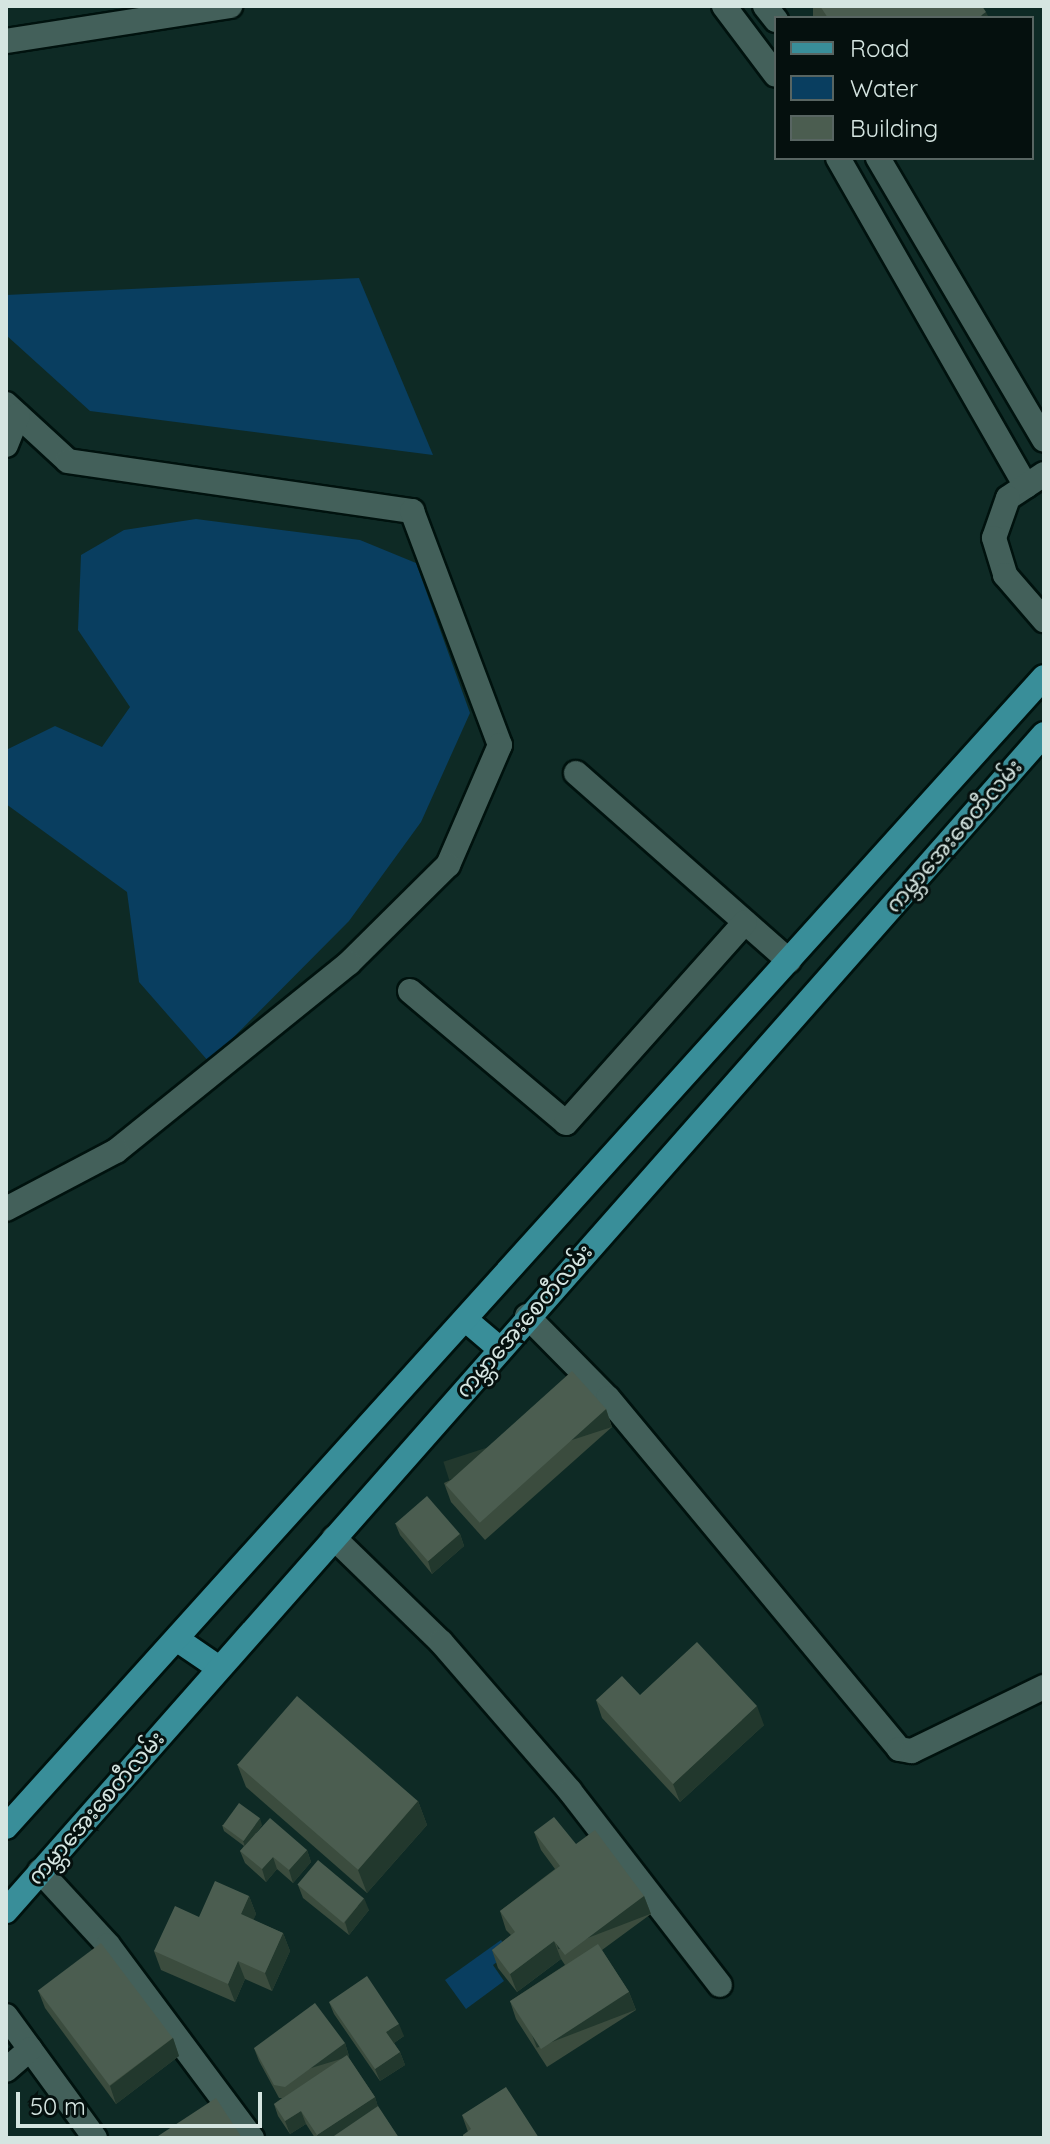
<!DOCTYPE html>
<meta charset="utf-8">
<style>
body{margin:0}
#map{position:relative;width:1050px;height:2144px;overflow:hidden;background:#0e2a25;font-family:Quicksand,"Noto Sans Myanmar",sans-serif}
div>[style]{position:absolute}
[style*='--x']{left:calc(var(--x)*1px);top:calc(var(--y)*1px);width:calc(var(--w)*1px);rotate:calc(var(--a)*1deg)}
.water>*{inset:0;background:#093e60}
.roads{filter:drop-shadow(2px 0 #00120e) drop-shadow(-2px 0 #00120e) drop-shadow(0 2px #00120e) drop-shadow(0 -2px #00120e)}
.minor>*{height:24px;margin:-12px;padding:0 12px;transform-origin:12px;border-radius:12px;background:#43605a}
.major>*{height:24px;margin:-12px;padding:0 12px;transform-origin:12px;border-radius:12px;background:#398e99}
.wall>*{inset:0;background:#3b4c3e;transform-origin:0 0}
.shaded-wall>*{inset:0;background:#22382d;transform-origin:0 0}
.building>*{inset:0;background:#4b5d50;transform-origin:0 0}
span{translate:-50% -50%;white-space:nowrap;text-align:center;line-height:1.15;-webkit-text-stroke:6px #05100e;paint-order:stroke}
.street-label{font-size:22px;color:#d5e5e1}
.frame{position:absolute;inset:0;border:8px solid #d5e5e1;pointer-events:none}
.legend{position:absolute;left:774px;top:16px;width:260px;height:144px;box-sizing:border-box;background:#05100e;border:2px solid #586562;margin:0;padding:10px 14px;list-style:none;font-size:24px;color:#d5e5e1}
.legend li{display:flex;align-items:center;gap:16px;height:40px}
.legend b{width:40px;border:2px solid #586562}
.scale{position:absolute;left:16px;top:2092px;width:246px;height:36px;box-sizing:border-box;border:4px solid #d5e5e1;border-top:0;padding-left:10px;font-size:24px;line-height:28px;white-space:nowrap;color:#d5e5e1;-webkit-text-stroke:6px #05100e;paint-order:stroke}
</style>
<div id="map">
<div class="water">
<i style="clip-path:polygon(359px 278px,433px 455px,90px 411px,6px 335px,6px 295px)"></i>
<i style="clip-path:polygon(196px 519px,360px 540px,416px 563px,470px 713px,421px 822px,349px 921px,209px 1062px,139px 982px,127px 892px,6px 804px,6px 750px,55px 726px,102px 747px,130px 707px,78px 630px,81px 555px,124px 530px)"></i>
<i style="clip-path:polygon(501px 1940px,510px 1952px,493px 1965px,504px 1981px,466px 2009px,445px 1980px)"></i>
</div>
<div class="roads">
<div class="minor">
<i style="--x:724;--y:6;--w:86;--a:53"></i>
<i style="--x:765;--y:6;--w:18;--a:52"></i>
<i style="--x:6;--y:41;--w:227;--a:-8.9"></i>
<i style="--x:838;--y:158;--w:378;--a:60.2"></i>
<i style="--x:878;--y:158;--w:327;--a:59.5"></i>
<i style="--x:6;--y:404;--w:84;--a:42.6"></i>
<i style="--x:68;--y:461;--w:348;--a:8.3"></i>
<i style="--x:412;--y:511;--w:250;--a:69.4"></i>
<i style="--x:500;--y:745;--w:131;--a:113.4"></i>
<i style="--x:448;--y:865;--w:139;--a:135.3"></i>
<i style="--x:349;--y:963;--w:299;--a:141.1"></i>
<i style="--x:116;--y:1151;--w:124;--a:152.2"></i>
<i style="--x:6;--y:445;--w:32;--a:-68"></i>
<i style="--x:1044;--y:474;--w:43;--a:146.3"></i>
<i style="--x:1008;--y:498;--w:42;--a:109.3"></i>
<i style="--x:994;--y:538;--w:39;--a:73"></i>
<i style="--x:1005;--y:575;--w:60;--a:49.1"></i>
<i style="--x:576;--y:773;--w:284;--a:41.4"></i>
<i style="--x:410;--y:991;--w:204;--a:40.2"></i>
<i style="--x:566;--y:1123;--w:269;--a:-48.3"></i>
<i style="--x:527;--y:1316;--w:115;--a:45.4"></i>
<i style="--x:608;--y:1398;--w:456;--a:50.3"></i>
<i style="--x:899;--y:1749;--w:13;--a:9"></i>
<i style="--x:912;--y:1751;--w:147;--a:-25.9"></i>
<i style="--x:334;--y:1538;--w:149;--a:44.2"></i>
<i style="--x:441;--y:1642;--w:197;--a:49.1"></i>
<i style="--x:570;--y:1791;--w:245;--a:52.3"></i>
<i style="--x:40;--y:1871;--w:100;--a:47.4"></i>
<i style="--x:108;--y:1945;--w:241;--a:53.3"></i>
<i style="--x:6;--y:2016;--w:151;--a:53.9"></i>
<i style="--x:6;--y:2070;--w:32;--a:-41"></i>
</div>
<div class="major">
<i style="--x:466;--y:1320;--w:45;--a:40.5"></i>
<i style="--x:178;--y:1640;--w:50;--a:34.3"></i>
<i style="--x:6;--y:1827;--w:1549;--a:-47.93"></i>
<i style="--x:6;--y:1911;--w:1569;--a:-48.59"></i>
</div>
</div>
<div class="wall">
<i style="left:813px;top:6px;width:169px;height:14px"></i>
<i style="clip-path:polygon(606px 1409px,612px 1427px,485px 1540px,451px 1502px,444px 1483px)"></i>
<i style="clip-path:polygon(395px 1523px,460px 1534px,464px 1546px,432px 1574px,400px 1535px)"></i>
<i style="clip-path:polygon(640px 1695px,764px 1725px,680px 1802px,602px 1718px,596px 1700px)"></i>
<i style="clip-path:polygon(237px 1764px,418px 1801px,427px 1825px,367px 1893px,246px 1787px)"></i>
<i style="clip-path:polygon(222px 1825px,262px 1825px,256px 1833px,307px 1850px,311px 1862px,293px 1883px,277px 1869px,266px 1882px,245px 1863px,240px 1851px,244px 1846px,224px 1831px)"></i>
<i style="clip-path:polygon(534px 1832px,576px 1844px,644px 1896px,651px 1914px,602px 1950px,629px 1992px,636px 2010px,547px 2067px,516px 2019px,510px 2001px,565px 1965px,561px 1959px,517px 1992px,498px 1968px,492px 1950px,511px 1935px,506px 1930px,500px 1911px,555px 1869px,541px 1850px)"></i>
<i style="clip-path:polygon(298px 1885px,369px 1910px,349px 1935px,303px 1898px)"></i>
<i style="clip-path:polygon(249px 1896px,256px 1914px,253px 1920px,283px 1933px,290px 1951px,272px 1991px,245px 1979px,235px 2002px,161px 1970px,154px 1951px,199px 1917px)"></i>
<i style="clip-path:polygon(38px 1990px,173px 2038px,179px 2056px,116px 2104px,45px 2008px)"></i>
<i style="clip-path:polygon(329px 2002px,404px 2036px,394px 2043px,400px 2052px,405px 2065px,380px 2081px,334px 2014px)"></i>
<i style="clip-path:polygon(345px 2043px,349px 2056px,348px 2057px,375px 2097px,378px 2107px,399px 2138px,315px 2138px,306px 2124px,290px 2134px,278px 2116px,274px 2104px,282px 2098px,279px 2098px,259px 2061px,254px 2048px)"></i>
<i style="clip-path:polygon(462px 2115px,539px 2138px,464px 2138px,463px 2135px,468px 2132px)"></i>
</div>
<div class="shaded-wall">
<i style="clip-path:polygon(986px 12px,989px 18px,978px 18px)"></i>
<i style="left:606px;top:1409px;width:19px;height:171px;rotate:72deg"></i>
<i style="clip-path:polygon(460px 1534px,464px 1546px,432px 1574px,428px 1561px)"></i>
<i style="clip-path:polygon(757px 1706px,764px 1725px,680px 1802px,673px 1784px)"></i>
<i style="clip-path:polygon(418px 1801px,427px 1825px,367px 1893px,358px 1870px)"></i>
<i style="clip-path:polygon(260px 1818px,262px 1825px,245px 1847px,243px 1841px)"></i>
<i style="clip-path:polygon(307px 1850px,311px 1862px,293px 1883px,289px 1870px)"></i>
<i style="clip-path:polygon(273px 1857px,277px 1869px,266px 1882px,262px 1869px)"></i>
<i style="clip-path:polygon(249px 1896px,256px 1914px,248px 1933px,241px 1914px)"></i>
<i style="left:644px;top:1896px;width:19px;height:99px;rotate:69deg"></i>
<i style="clip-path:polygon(364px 1898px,369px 1910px,349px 1935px,345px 1922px)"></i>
<i style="clip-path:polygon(283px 1933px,290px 1951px,272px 1991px,265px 1973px)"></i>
<i style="clip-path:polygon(554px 1941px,561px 1959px,517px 1992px,510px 1974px)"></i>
<i style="clip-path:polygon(238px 1961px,245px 1979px,235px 2002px,228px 1984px)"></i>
<i style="left:629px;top:1992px;width:19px;height:106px;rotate:69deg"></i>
<i style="clip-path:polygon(399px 2024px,404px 2036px,391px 2045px,386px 2032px)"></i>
<i style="clip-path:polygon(173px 2038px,179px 2056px,116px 2104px,110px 2086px)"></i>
<i style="left:345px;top:2043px;width:14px;height:74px;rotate:73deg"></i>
<i style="clip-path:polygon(400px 2052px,405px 2065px,380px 2081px,375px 2069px)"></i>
<i style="clip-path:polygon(375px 2097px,379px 2110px,337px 2138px,318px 2138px,317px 2135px)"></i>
<i style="clip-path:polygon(301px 2111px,306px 2124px,290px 2134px,285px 2121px)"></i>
</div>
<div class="building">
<i style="clip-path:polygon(820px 6px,982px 6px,986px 12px,978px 18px,828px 18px)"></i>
<i style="left:572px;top:1371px;width:51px;height:170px;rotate:48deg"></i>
<i style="left:427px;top:1496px;width:50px;height:42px;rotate:49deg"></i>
<i style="clip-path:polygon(697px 1642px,757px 1706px,673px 1784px,596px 1700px,622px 1676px,640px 1695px)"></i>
<i style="left:297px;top:1696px;width:160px;height:91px;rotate:41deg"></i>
<i style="left:239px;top:1803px;width:26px;height:28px;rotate:36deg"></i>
<i style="clip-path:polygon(554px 1817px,576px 1844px,595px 1830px,644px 1896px,565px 1955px,554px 1941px,510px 1974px,492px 1950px,515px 1932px,500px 1911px,560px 1866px,534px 1832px)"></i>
<i style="clip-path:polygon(270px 1818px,307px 1850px,289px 1870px,273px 1857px,262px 1869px,240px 1851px)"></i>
<i style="left:318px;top:1860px;width:60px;height:32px;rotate:40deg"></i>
<i style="clip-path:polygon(215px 1881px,249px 1896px,241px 1914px,283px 1933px,265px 1973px,238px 1961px,228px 1984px,154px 1951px,175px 1906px,199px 1917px)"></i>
<i style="left:101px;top:1943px;width:119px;height:79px;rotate:53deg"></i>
<i style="left:598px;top:1944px;width:57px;height:105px;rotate:57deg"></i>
<i style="clip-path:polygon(367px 1976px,399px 2024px,386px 2032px,400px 2052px,375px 2069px,329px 2002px)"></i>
<i style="clip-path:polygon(315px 2003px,345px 2043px,285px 2087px,274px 2085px,254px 2048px)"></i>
<i style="clip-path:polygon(347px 2055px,375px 2097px,317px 2135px,301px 2111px,285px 2121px,274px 2104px)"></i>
<i style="clip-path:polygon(506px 2087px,539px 2138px,464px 2138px,463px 2135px,471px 2129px,462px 2115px)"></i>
<i style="clip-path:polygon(216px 2098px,242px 2138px,155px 2138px)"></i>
<i style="clip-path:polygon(378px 2106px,399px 2138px,331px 2138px)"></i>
</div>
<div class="street-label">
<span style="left:954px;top:836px;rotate:-49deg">ကမ္ဘာအေးစေတီလမ်း</span>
<span style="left:524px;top:1321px;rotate:-49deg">ကမ္ဘာအေးစေတီလမ်း</span>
<span style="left:96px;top:1808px;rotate:-49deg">ကမ္ဘာအေးစေတီလမ်း</span>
</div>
<div class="frame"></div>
<ul class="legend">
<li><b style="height:10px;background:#398e99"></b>Road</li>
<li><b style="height:22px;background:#093e60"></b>Water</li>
<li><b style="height:22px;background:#4b5d50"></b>Building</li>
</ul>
<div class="scale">50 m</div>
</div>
